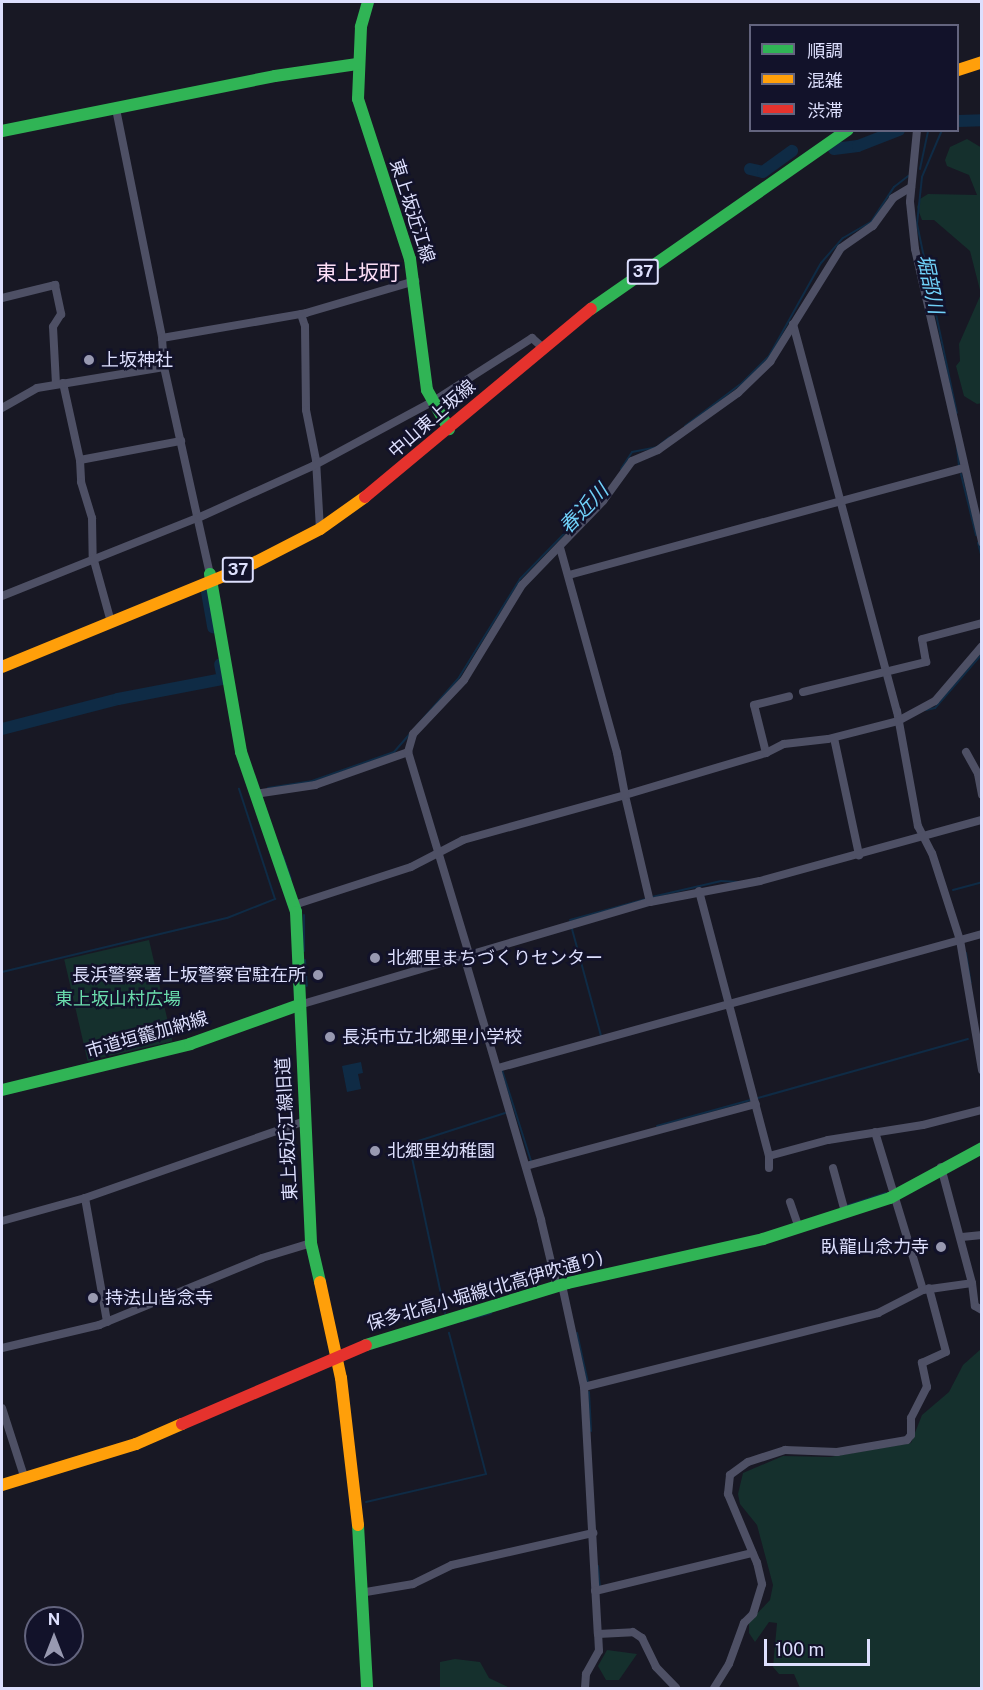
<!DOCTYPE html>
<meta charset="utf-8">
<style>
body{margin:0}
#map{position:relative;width:983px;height:1690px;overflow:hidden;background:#181824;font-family:"Public Sans","Noto Sans JP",sans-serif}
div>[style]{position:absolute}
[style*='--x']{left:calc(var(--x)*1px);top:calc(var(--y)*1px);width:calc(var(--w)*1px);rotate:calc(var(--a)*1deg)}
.green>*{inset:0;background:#15302d;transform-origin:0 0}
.water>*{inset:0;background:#0f2b45}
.stream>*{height:2px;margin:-1px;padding:0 1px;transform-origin:1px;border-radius:1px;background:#0f2b45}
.river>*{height:12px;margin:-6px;padding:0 6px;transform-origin:6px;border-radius:6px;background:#0f2b45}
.street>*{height:8px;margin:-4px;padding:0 4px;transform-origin:4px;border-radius:4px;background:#4e5065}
.fast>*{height:12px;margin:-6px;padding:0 6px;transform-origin:6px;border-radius:6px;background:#30b455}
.slow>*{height:12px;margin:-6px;padding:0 6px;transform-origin:6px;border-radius:6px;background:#ff9f0a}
.jam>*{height:12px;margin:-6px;padding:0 6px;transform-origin:6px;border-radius:6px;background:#e5322d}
.dots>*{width:16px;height:16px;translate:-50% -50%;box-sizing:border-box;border:3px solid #12122a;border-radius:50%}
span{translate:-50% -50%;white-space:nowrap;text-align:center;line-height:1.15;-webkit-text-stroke:5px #12122a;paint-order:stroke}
.shield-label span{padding:2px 4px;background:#12122a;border:2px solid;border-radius:4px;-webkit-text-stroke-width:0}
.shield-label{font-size:16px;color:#dddffd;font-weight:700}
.street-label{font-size:18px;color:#dddffd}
.poi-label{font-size:18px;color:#dddffd}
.left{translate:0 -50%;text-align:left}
.right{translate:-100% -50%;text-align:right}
.park-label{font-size:18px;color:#6adcac}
.water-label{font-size:20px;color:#70d1f9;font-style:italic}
.quarter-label{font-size:21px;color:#fedff8}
.frame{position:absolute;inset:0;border:3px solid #dddffd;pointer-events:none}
.legend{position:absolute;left:749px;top:24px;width:210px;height:108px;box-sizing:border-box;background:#12122a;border:2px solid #63647e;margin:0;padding:8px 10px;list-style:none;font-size:18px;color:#dddffd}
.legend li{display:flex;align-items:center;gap:12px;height:30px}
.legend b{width:30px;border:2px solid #63647e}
.north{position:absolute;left:24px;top:1606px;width:60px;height:60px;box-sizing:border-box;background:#12122a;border:2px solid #63647e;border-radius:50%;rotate:0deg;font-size:16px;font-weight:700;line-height:24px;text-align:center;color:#dddffd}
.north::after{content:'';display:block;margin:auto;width:21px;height:27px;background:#9899b1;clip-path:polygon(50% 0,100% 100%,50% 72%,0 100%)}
.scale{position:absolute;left:764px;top:1639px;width:106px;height:27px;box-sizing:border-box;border:3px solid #dddffd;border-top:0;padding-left:8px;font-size:18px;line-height:21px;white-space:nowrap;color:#dddffd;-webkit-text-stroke:4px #12122a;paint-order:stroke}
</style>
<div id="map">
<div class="green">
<i style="clip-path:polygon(967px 139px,982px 148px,982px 403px,977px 404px,964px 396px,956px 366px,960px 361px,959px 344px,981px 294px,970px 251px,934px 220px,922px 220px,917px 207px,920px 199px,928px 194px,977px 195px,969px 175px,947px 166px,945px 160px,950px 147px)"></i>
<i style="left:149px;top:940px;width:104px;height:87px;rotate:77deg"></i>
<i style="clip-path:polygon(981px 1349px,981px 1688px,800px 1688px,794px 1674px,779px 1674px,773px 1667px,777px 1623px,769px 1622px,755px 1642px,749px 1633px,749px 1622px,770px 1600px,773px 1585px,757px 1525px,740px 1504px,738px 1494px,743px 1473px,783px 1456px,830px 1457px,911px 1443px,922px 1415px,949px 1392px,963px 1365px)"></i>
<i style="clip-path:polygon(607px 1650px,637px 1654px,619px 1680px,606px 1680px,598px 1666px)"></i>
<i style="clip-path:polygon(455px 1659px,480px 1662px,489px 1678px,510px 1688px,440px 1688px,440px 1662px)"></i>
</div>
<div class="water">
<i style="clip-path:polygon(361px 1062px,363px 1073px,358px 1074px,361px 1089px,347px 1092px,342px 1066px)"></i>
</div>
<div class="stream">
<i style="--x:942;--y:130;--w:51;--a:113.1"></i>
<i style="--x:922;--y:177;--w:47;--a:96.1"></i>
<i style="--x:917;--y:224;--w:193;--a:78.1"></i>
<i style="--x:920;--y:169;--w:40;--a:-78"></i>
<i style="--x:685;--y:426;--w:71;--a:-37"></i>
<i style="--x:742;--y:383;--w:38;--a:-45"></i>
<i style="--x:769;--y:356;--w:107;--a:-60.8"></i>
<i style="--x:821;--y:263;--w:33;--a:-49"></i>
<i style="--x:843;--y:238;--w:32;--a:-30"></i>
<i style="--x:871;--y:222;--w:42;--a:-56.7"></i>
<i style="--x:894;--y:187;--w:18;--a:-38"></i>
<i style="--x:957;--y:447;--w:18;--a:84"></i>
<i style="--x:621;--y:469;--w:20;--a:-57"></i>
<i style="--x:632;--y:452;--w:25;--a:-11"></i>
<i style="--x:657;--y:447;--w:16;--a:-38"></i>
<i style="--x:961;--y:474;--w:63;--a:76.2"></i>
<i style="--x:978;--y:543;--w:16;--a:75"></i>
<i style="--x:926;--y:710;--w:9;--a:-13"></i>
<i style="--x:935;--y:708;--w:72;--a:-49"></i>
<i style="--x:268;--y:788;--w:45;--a:-9"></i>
<i style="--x:312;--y:781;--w:87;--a:-19.5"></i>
<i style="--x:394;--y:752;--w:97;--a:-48.8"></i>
<i style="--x:458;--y:679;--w:118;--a:-58.2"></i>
<i style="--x:520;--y:579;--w:120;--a:-45.7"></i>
<i style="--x:283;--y:856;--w:24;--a:71"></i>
<i style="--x:953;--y:890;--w:30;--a:-15"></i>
<i style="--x:652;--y:897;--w:71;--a:-13.1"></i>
<i style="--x:721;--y:881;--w:18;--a:3"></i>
<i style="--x:304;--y:915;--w:36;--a:90"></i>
<i style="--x:570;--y:920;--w:79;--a:-15.4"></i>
<i style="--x:572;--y:929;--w:111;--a:74.8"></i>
<i style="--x:966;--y:953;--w:30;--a:81"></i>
<i style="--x:305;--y:960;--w:26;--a:86"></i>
<i style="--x:2;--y:972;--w:231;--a:-13.5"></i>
<i style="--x:227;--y:918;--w:52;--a:-21.6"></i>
<i style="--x:275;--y:899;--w:116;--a:-108.1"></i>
<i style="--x:502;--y:1070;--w:96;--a:72.3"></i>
<i style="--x:758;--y:1098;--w:218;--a:-15.7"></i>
<i style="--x:657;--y:1126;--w:97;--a:-15.6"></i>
<i style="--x:846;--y:1206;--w:42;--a:-18"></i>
<i style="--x:445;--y:1313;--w:173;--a:-102"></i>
<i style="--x:409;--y:1144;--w:101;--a:-17.9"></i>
<i style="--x:462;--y:1321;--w:30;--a:-15"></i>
<i style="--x:577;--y:1333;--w:51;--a:77.6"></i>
<i style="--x:589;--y:1392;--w:39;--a:87"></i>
<i style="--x:366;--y:1502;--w:123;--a:-13.1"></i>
<i style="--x:486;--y:1474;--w:146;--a:-104.7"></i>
<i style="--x:598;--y:1566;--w:21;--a:85"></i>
</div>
<div class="river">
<i style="--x:958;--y:121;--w:24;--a:-2"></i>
<i style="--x:834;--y:149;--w:24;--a:-7"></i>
<i style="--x:858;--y:146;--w:44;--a:-21.3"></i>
<i style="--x:750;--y:169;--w:13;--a:13"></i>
<i style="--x:763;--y:172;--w:36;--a:-36"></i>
<i style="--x:207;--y:592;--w:36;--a:80"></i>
<i style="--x:2;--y:729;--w:120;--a:-14.5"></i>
<i style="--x:118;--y:699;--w:107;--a:-10.8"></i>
<i style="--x:223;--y:679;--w:15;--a:-101"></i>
</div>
<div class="street">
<i style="--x:116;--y:109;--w:234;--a:78.6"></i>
<i style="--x:162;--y:338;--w:29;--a:86"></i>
<i style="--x:164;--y:367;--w:212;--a:77.5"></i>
<i style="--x:917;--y:130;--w:72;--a:95.6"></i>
<i style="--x:910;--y:202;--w:47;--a:83.9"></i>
<i style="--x:915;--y:249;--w:301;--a:77.1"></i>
<i style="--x:2;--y:298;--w:55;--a:-13.8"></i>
<i style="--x:55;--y:285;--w:30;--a:78"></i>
<i style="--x:61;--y:314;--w:15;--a:122"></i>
<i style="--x:53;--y:327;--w:57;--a:87"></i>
<i style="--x:301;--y:314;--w:13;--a:72"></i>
<i style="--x:305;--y:326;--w:84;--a:89.3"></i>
<i style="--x:306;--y:410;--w:51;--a:78.7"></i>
<i style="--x:316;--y:460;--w:69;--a:86.7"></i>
<i style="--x:793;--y:324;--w:401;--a:75"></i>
<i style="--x:897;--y:711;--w:117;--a:79.7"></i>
<i style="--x:918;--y:826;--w:30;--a:63"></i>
<i style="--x:932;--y:853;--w:91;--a:72.2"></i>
<i style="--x:960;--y:940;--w:132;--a:80.4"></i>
<i style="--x:162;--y:338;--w:146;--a:-9.8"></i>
<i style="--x:306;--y:313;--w:114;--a:-16.4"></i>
<i style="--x:63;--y:383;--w:79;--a:77.6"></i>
<i style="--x:80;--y:460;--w:103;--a:-10.7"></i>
<i style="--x:2;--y:408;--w:40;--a:-29.7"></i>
<i style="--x:37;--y:388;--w:129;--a:-9.4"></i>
<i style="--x:80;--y:460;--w:22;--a:87"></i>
<i style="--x:81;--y:482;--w:38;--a:73"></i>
<i style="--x:92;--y:518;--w:39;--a:89"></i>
<i style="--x:93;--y:557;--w:67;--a:74.5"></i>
<i style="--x:569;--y:575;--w:408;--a:-15.2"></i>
<i style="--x:2;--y:596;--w:213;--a:-21.8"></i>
<i style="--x:200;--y:517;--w:124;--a:-24.3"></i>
<i style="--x:313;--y:466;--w:135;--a:-28.3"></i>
<i style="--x:432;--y:402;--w:119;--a:-32.6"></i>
<i style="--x:532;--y:338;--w:15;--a:42"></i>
<i style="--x:803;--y:692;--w:127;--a:-13.7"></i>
<i style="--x:926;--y:662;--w:23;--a:-100"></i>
<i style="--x:922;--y:639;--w:62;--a:-14.9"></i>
<i style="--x:834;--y:738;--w:120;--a:77.9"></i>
<i style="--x:408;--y:752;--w:211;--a:73.2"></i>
<i style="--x:966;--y:752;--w:25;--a:61"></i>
<i style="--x:978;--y:774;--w:21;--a:79"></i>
<i style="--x:766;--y:753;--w:49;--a:-104"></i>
<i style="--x:754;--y:705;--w:36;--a:-14"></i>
<i style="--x:255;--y:794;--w:61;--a:-8.5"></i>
<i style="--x:315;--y:785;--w:99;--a:-19.5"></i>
<i style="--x:408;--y:752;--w:19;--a:-74"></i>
<i style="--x:413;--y:734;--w:74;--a:-46.6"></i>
<i style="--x:464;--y:680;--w:111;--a:-58.6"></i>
<i style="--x:522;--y:585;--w:117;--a:-46"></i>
<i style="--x:603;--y:501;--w:49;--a:-54.1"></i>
<i style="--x:632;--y:461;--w:28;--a:-23"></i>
<i style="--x:658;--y:450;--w:98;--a:-35.5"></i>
<i style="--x:738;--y:393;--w:45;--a:-44.1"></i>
<i style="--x:770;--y:362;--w:134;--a:-58.1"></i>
<i style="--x:841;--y:248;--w:39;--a:-35"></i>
<i style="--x:873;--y:226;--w:34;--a:-54"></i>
<i style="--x:893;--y:198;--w:21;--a:-31"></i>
<i style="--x:699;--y:891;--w:274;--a:75.2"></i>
<i style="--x:769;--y:1156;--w:61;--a:-15.2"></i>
<i style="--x:828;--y:1140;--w:96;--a:-9"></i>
<i style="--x:923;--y:1125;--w:61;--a:-14.3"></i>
<i style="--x:650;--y:902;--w:110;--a:-103.2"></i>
<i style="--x:625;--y:795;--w:147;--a:-16.6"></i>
<i style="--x:766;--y:753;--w:20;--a:-27"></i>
<i style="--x:784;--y:744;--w:44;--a:-6.5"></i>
<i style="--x:828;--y:739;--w:72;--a:-14.4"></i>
<i style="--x:898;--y:721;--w:42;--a:-28.4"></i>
<i style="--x:935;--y:701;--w:72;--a:-49.5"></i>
<i style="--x:294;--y:905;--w:123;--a:-18"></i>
<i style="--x:411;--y:867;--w:59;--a:-27.4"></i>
<i style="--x:463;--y:840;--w:168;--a:-15.5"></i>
<i style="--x:625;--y:795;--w:43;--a:-100.8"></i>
<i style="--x:617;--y:753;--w:213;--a:-105.5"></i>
<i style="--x:464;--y:956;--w:275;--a:73.7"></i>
<i style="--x:541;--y:1220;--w:69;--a:76.6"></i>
<i style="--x:299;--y:1005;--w:366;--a:-16.4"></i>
<i style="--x:650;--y:902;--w:112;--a:-10.8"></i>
<i style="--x:760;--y:881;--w:230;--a:-15.4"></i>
<i style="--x:498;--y:1068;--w:502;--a:-15.48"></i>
<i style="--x:875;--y:1132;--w:165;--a:73.1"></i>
<i style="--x:769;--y:1156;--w:12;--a:90"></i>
<i style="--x:526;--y:1166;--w:238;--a:-15.1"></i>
<i style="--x:833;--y:1168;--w:46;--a:74.7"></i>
<i style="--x:85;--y:1198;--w:126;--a:79.9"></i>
<i style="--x:790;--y:1202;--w:28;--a:71"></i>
<i style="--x:2;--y:1221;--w:86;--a:-15.5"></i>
<i style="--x:85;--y:1198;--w:233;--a:-19.3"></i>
<i style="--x:962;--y:1237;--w:20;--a:-6"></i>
<i style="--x:972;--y:1283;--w:23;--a:83"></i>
<i style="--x:975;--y:1306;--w:8;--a:30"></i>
<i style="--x:562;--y:1285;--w:104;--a:77.8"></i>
<i style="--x:584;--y:1387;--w:247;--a:86.8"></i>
<i style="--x:2;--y:1348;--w:100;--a:-13.3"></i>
<i style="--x:99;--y:1325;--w:176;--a:-22.3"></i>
<i style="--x:262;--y:1258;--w:51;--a:-17"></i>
<i style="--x:584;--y:1387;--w:303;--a:-14.1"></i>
<i style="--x:878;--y:1313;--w:51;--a:-27.1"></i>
<i style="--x:923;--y:1290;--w:49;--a:-8.1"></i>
<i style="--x:972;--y:1283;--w:120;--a:-105"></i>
<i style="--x:2;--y:1408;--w:75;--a:72.1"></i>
<i style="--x:595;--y:1591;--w:162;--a:-13.6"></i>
<i style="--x:360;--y:1593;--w:54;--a:-9.6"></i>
<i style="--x:413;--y:1584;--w:43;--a:-26"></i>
<i style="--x:452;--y:1565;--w:145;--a:-12.8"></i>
<i style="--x:585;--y:1688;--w:14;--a:-86"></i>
<i style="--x:586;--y:1674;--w:26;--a:-61"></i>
<i style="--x:599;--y:1651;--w:17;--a:-93"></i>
<i style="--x:598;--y:1634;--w:35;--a:-3"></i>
<i style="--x:633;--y:1632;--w:11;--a:34"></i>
<i style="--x:642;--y:1638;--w:32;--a:64"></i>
<i style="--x:656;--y:1667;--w:29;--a:46"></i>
<i style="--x:714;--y:1688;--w:28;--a:-58"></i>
<i style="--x:729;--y:1664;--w:44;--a:-69.9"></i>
<i style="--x:744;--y:1623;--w:13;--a:-45"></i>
<i style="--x:753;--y:1614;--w:31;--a:-73"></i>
<i style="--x:762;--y:1584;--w:22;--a:-103"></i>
<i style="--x:757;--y:1563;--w:75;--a:-112.8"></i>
<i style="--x:728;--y:1494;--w:19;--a:-84"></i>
<i style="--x:730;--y:1475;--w:22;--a:-36"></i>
<i style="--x:748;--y:1462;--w:39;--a:-18"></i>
<i style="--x:785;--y:1450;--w:52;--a:2.2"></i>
<i style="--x:837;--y:1452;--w:71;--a:-9.7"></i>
<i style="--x:907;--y:1440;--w:6;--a:-51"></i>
<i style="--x:911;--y:1435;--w:17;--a:-90"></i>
<i style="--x:911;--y:1418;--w:35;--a:-63"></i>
<i style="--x:927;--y:1387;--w:25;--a:-102"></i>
<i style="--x:922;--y:1363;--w:26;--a:-25"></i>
<i style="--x:946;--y:1352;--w:66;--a:-104.9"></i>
</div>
<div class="fast">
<i style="--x:368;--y:2;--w:26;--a:106"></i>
<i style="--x:361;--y:27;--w:72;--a:92.4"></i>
<i style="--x:358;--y:99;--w:168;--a:72"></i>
<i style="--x:410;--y:259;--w:132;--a:82.6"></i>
<i style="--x:427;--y:390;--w:45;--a:60.6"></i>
<i style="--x:2;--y:131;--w:278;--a:-11.4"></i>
<i style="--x:275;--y:76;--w:83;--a:-8.3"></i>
<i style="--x:591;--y:309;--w:313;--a:-34.9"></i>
<i style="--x:210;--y:574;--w:181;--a:80.1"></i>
<i style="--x:241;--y:752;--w:169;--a:71"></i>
<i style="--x:296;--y:912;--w:331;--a:87.4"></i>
<i style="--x:311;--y:1243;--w:40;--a:77"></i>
<i style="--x:2;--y:1090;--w:194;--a:-13.7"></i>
<i style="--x:190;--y:1044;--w:116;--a:-19.7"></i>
<i style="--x:366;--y:1345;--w:211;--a:-17.1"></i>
<i style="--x:568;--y:1283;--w:200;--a:-12.7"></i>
<i style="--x:763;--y:1239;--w:133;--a:-17.9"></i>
<i style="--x:890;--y:1198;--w:105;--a:-28.5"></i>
<i style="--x:358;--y:1525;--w:163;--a:86.8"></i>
</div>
<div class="slow">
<i style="--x:958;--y:70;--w:25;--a:-18"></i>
<i style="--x:2;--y:667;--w:264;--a:-22.3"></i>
<i style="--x:246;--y:567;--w:83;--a:-27.2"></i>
<i style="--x:320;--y:529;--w:55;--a:-35.4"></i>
<i style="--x:320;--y:1282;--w:98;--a:77.7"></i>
<i style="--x:341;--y:1378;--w:148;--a:83.4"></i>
<i style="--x:2;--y:1485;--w:140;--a:-17"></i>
<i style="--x:136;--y:1444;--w:50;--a:-23.5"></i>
</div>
<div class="jam">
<i style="--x:365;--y:497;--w:294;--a:-39.8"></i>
<i style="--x:182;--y:1424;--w:200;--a:-23.2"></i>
</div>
<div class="dots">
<i style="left:89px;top:360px;background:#9899b1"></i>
<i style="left:375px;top:958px;background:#9899b1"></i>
<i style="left:318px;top:975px;background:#9899b1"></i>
<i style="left:330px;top:1037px;background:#9899b1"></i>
<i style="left:375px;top:1151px;background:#9899b1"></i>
<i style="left:941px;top:1247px;background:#9899b1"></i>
<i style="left:93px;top:1298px;background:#9899b1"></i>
</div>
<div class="shield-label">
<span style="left:643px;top:272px">37</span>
<span style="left:238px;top:570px">37</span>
</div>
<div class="street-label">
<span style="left:412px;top:211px;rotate:72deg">東上坂近江線</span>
<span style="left:432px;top:419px;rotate:-41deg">中山東上坂線</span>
<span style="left:147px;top:1035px;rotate:-16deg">市道垣籠加納線</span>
<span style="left:287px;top:1129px;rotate:-93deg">東上坂近江線旧道</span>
<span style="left:485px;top:1291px;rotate:-16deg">保多北高小堀線(北高伊吹通り)</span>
</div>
<div class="poi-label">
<span class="left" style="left:101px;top:360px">上坂神社</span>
<span class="left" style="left:387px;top:958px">北郷里まちづくりセンター</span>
<span class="right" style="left:306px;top:975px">長浜警察署上坂警察官駐在所</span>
<span class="left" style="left:342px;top:1037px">長浜市立北郷里小学校</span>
<span class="left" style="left:387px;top:1151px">北郷里幼稚園</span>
<span class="right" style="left:929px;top:1247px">臥龍山念力寺</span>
<span class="left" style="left:105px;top:1298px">持法山皆念寺</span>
</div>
<div class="park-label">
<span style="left:118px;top:999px">東上坂山村広場</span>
</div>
<div class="water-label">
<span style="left:930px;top:284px;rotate:78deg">堀部川</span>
<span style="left:584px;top:509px;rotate:-46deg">春近川</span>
</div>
<div class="quarter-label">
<span style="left:358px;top:273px">東上坂町</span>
</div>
<div class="frame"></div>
<ul class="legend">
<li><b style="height:8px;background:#30b455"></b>順調</li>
<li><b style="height:8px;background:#ff9f0a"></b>混雑</li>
<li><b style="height:8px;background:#e5322d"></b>渋滞</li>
</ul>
<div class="north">N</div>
<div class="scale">100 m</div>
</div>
